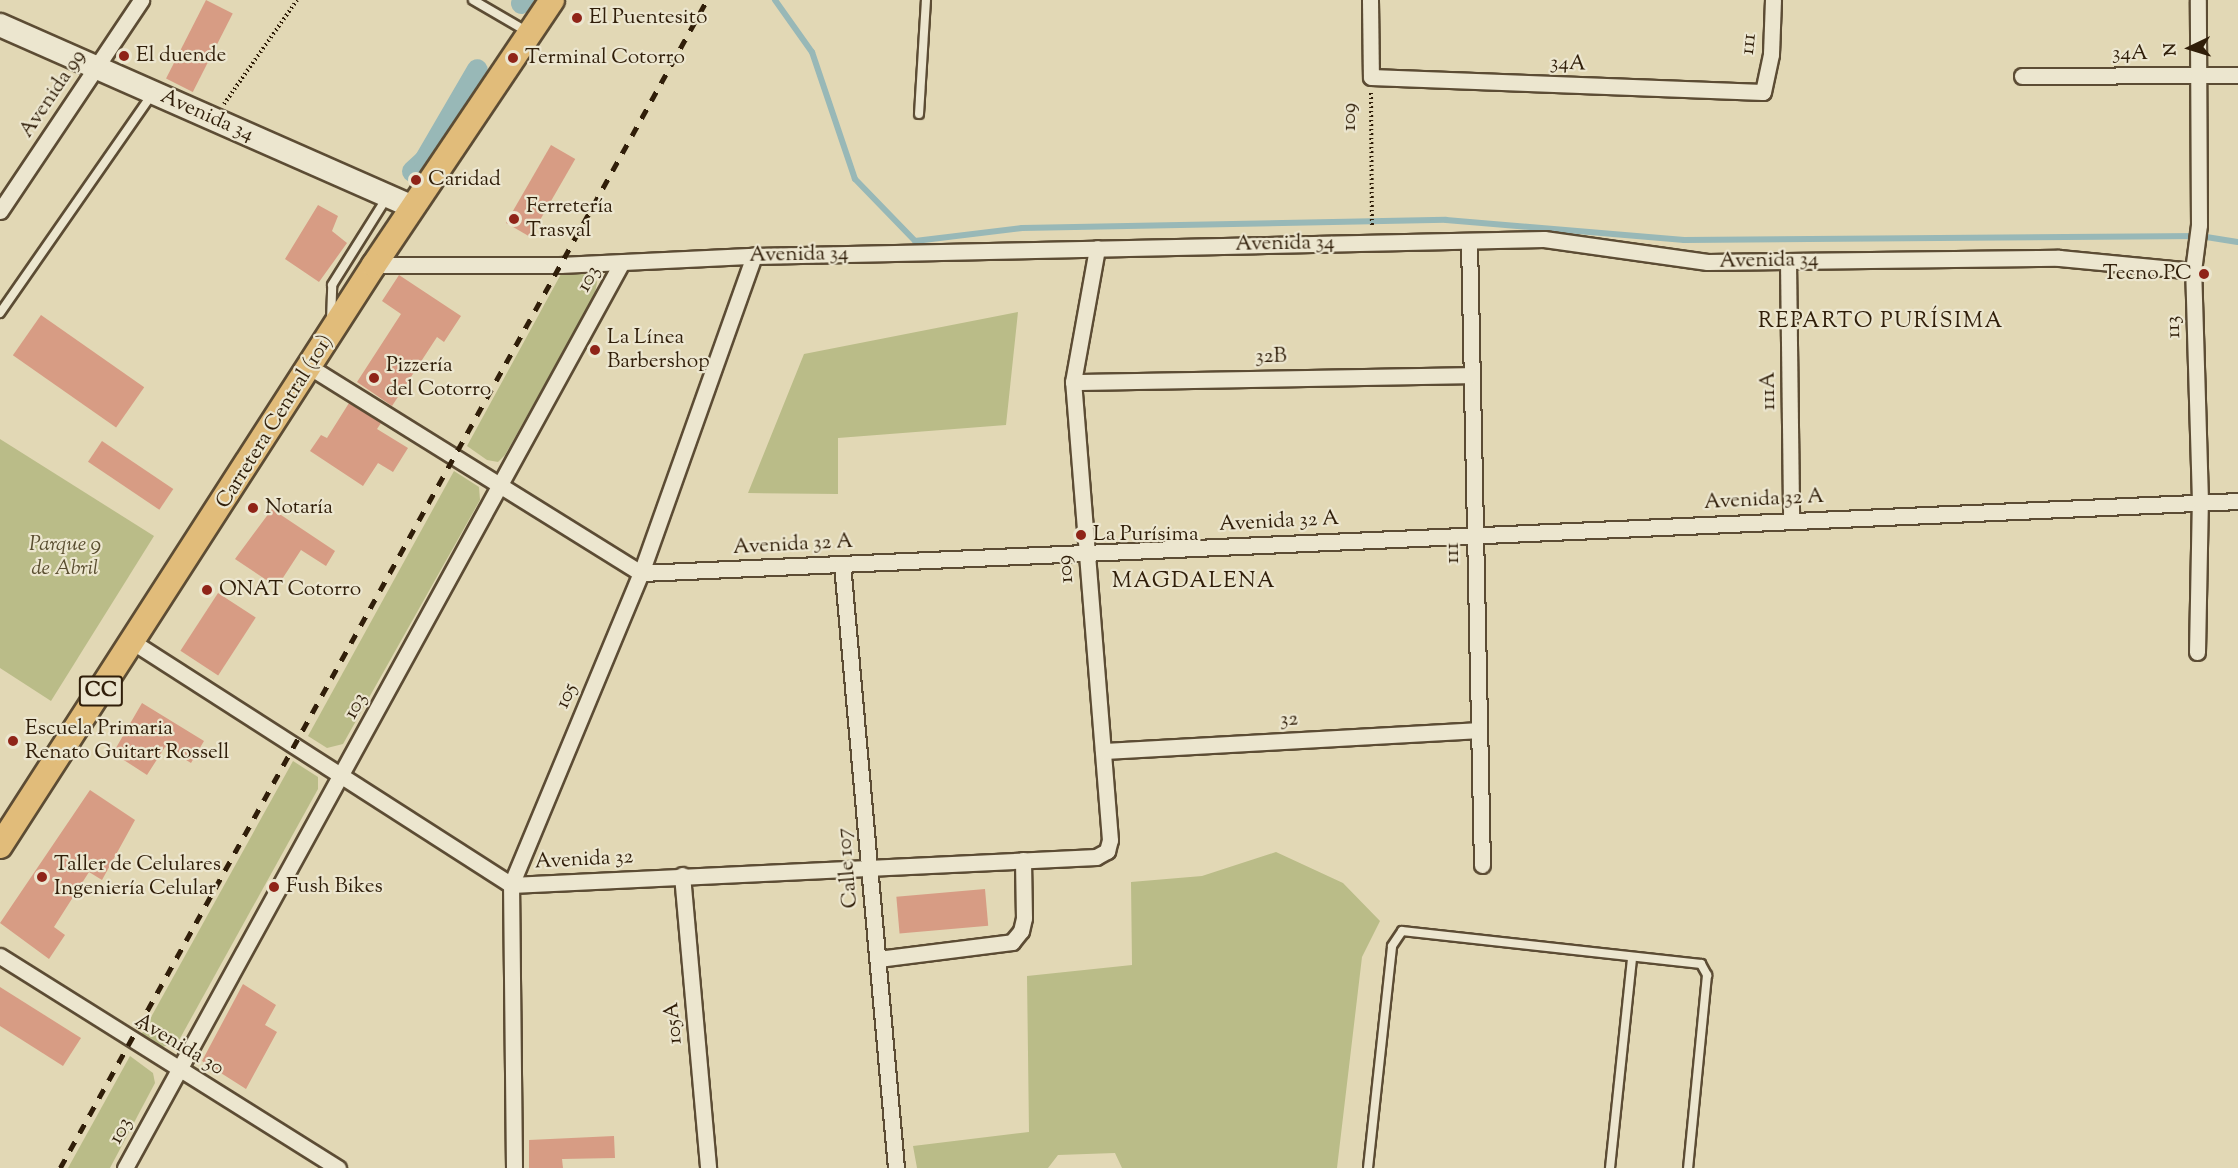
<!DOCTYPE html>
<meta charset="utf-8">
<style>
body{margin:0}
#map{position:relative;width:2238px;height:1168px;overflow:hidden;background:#e2d8b5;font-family:"Sorts Mill Goudy",serif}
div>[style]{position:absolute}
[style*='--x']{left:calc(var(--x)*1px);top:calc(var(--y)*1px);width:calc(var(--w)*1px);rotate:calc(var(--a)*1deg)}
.green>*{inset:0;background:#babc88}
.stream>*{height:6px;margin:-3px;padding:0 3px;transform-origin:3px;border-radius:3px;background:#98b8b7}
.canal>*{height:21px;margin:-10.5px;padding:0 10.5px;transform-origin:10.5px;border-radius:10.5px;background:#98b8b7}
.building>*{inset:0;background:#d79c84;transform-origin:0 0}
.path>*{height:4px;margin-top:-2px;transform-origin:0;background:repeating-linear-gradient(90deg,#301e09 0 1.5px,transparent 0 4.5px)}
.roads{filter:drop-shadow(2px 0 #5c4c34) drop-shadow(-2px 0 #5c4c34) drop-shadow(0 2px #5c4c34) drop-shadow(0 -2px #5c4c34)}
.lane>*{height:8px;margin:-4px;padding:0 4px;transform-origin:4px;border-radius:4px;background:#ece6cf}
.street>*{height:15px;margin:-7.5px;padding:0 7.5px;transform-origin:7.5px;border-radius:7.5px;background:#ece6cf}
.secondary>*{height:22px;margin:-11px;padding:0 11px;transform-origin:11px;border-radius:11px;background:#ece6cf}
.primary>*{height:24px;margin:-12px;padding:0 12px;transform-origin:12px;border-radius:12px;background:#e1bc7a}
.rail>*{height:4.5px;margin-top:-2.25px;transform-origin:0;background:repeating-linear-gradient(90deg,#301e09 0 10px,transparent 0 20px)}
.dots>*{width:16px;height:16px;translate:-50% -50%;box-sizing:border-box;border:3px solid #ece6cf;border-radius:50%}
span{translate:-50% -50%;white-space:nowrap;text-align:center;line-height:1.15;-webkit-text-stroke:4.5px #ece6cf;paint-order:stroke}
.shield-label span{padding:2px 4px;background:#ece6cf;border:2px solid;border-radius:4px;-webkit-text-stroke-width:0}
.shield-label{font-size:20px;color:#301e09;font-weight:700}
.poi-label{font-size:21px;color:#301e09}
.left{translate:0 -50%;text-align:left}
.right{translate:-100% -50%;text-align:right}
.street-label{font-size:21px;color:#301e09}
.park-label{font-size:21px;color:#594d2f;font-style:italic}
.neighbourhood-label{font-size:22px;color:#301e09;letter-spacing:1.5px}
.north{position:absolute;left:2160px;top:18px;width:60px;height:60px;-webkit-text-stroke:4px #ece6cf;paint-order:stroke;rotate:266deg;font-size:16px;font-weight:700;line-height:24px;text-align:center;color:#301e09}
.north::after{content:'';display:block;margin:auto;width:21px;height:27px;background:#301e09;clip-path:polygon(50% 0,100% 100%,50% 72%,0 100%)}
</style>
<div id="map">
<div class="green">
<i style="clip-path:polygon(591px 273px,597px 282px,595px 294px,505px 455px,498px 462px,487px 460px,467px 446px,561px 274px)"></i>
<i style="clip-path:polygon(1018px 312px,1006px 425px,838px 438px,838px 494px,748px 493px,804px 354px)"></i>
<i style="clip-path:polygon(0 439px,154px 536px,51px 701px,0 668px)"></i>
<i style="clip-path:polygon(454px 471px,479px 487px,480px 500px,343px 744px,327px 748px,308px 736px)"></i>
<i style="clip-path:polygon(293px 761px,318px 777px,318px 789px,178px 1042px,159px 1048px,140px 1037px)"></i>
<i style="clip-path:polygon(1276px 852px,1343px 883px,1380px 921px,1362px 957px,1337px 1168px,1122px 1168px,1115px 1153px,1058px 1155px,1048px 1168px,917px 1168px,913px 1146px,1029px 1132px,1027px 976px,1132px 965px,1131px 882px,1202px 876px)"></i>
<i style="clip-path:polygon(130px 1056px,153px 1073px,155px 1083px,110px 1168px,68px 1168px)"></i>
</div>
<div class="stream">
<i style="--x:775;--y:0;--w:64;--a:54.6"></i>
<i style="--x:812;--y:52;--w:134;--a:71.3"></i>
<i style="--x:855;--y:179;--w:86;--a:45.9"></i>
<i style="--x:915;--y:241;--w:108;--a:-6.9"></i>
<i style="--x:1022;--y:228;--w:424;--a:-1.1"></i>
<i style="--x:1446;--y:220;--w:239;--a:4.8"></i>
<i style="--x:1684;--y:240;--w:516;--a:-0.44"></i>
<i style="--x:2200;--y:236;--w:38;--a:9"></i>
</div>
<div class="canal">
<i style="--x:521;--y:3;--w:4;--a:-56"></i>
<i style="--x:412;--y:171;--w:16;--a:-43"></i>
<i style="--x:424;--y:160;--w:105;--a:-59.8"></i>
</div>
<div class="building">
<i style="left:206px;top:0;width:30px;height:88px;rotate:27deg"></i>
<i style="left:551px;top:145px;width:28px;height:90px;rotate:30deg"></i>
<i style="clip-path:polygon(318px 205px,338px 216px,332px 231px,347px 243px,319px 282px,285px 259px)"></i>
<i style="clip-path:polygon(399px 275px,461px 316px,444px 342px,437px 337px,392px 406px,357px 382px,401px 314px,382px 301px)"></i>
<i style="left:41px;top:315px;width:126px;height:49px;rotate:35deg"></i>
<i style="clip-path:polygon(349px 403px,381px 423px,377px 429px,408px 448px,393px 472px,378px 463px,363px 486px,310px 451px,321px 435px,327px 438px)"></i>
<i style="left:102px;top:441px;width:86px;height:25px;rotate:34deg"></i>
<i style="clip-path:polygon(272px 509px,335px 551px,326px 566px,301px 550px,277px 587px,235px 559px)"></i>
<i style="left:218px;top:593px;width:45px;height:69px;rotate:33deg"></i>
<i style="clip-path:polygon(142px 703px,204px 741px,191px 763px,165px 747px,147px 775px,113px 753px)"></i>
<i style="clip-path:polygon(90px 790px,135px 820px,102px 880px,89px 872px,54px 927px,65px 935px,49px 959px,0 923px)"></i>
<i style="left:985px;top:889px;width:37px;height:89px;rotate:85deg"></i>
<i style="clip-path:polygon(243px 984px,276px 1005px,265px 1025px,277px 1032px,246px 1089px,202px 1061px)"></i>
<i style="clip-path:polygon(0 987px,81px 1038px,63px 1066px,0 1026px)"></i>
<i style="clip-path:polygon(614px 1136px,615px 1158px,562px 1159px,563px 1168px,529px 1168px,529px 1140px)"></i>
</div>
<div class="path">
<i style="--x:1371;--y:93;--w:133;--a:89.6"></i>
<i style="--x:224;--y:104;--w:127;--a:-54.9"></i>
</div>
<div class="roads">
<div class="lane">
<i style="--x:473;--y:0;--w:64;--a:30.2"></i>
<i style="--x:919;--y:114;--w:114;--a:-86.5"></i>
<i style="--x:0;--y:313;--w:267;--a:-55.2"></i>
<i style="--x:331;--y:321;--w:36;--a:-88"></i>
<i style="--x:332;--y:285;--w:102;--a:-57.9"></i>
<i style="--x:1368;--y:1168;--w:223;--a:-83.8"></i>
<i style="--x:1392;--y:946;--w:18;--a:-56"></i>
<i style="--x:1402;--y:931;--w:301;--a:6.3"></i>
<i style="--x:1701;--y:964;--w:13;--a:61"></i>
<i style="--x:1707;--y:975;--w:194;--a:95.6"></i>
<i style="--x:1610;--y:1168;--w:212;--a:-84"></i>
</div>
<div class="street">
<i style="--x:1370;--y:0;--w:77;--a:89.3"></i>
<i style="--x:1371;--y:77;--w:392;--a:2.2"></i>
<i style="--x:1763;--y:92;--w:39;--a:-78"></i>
<i style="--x:1771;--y:54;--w:54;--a:-87.9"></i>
<i style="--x:2022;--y:76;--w:216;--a:-0.3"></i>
<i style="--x:0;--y:211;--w:254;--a:-56.2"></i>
<i style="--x:1469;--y:241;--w:624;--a:88.81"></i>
<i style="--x:1788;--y:261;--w:259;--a:89.3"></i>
<i style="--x:374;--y:265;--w:186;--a:0"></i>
<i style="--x:560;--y:265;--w:194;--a:-2.7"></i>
<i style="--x:754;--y:256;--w:790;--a:-1.23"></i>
<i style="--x:1544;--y:239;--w:165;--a:8"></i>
<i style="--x:1707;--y:262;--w:352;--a:-0.7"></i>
<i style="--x:2059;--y:258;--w:135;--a:5.5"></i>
<i style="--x:310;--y:367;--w:390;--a:31.9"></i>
<i style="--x:641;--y:573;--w:1599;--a:-2.58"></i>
<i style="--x:1073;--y:382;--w:397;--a:-1"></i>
<i style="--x:842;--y:564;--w:606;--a:84.89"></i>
<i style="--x:133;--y:642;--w:449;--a:32.7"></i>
<i style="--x:511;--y:885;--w:586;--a:-2.74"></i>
<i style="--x:1096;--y:857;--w:13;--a:-29"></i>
<i style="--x:1107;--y:851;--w:11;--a:-75"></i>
<i style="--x:1110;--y:840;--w:459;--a:-94.6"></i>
<i style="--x:1073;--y:382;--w:136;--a:-79.8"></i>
<i style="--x:2197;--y:652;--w:151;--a:-88.9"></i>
<i style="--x:2200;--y:501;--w:230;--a:-91.7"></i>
<i style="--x:2193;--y:271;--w:46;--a:-82.6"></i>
<i style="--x:2199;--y:225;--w:225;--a:-90.3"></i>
<i style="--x:1103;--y:751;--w:375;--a:-3.2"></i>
<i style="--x:682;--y:875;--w:294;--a:84.9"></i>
<i style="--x:0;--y:956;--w:399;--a:32.1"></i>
<i style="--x:878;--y:959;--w:135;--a:-7.2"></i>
<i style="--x:1012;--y:942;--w:14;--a:-51"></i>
<i style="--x:1021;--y:931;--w:13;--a:-77"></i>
<i style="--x:1024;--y:918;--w:58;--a:-91"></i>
<i style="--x:125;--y:1168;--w:1033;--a:-61.25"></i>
<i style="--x:514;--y:1168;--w:283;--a:-90.6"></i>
<i style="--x:511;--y:885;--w:338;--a:-67.4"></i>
<i style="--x:641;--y:573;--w:337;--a:-70.4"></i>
</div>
<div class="secondary">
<i style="--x:0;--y:25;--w:451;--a:23.8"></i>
</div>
<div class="primary">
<i style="--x:0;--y:846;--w:691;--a:-57.23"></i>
<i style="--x:374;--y:265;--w:319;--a:-56.1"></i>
</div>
</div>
<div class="rail">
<i style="--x:60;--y:1168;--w:1335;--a:-61.02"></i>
</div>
<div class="dots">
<i style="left:577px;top:18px;background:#8f2418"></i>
<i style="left:124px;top:56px;background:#8f2418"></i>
<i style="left:513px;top:58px;background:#8f2418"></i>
<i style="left:416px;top:180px;background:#8f2418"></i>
<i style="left:514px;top:219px;background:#8f2418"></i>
<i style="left:2204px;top:274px;background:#8f2418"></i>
<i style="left:595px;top:350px;background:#8f2418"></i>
<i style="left:374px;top:378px;background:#8f2418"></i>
<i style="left:253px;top:508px;background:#8f2418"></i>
<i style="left:1081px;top:535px;background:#8f2418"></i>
<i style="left:207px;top:590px;background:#8f2418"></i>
<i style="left:13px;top:741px;background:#8f2418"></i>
<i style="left:42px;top:877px;background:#8f2418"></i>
<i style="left:274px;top:887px;background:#8f2418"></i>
</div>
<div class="shield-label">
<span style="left:101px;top:691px">CC</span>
</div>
<div class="poi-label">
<span class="left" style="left:589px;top:18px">El Puentesito</span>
<span class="left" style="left:136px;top:56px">El duende</span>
<span class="left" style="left:525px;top:58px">Terminal Cotorro</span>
<span class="left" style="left:428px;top:180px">Caridad</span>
<span class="left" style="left:526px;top:219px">Ferretería<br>Trasval</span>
<span class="right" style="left:2192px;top:274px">Tecno PC</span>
<span class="left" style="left:607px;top:350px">La Línea<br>Barbershop</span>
<span class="left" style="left:386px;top:378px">Pizzería<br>del Cotorro</span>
<span class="left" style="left:265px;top:508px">Notaría</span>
<span class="left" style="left:1093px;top:535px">La Purísima</span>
<span class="left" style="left:219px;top:590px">ONAT Cotorro</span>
<span class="left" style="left:25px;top:741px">Escuela Primaria<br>Renato Guitart Rossell</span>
<span class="left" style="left:54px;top:877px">Taller de Celulares<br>Ingeniería Celular</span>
<span class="left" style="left:286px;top:887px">Fush Bikes</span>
</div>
<div class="street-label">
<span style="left:1749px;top:44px;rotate:-84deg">111</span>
<span style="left:2130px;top:54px">34A</span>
<span style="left:1568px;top:64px;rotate:2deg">34A</span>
<span style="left:53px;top:94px;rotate:-56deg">Avenida 99</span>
<span style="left:207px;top:116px;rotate:24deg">Avenida 34</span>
<span style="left:1350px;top:117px;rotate:-90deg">109</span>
<span style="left:1285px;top:244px;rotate:-1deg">Avenida 34</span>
<span style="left:799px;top:255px;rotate:-1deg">Avenida 34</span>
<span style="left:1769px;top:261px;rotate:-1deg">Avenida 34</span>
<span style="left:589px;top:279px;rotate:-61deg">103</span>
<span style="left:2174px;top:327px;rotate:-92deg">113</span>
<span style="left:1271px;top:357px;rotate:-1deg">32B</span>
<span style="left:1769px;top:391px;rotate:-91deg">111A</span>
<span style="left:275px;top:422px;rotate:-58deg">Carretera Central (101)</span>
<span style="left:1764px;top:500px;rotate:-3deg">Avenida 32 A</span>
<span style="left:1279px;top:522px;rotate:-3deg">Avenida 32 A</span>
<span style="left:793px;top:545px;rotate:-3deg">Avenida 32 A</span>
<span style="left:1453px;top:553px;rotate:-91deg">111</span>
<span style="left:1066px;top:569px;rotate:-95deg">109</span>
<span style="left:567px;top:696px;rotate:-67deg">105</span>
<span style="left:356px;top:706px;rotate:-61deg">103</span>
<span style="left:1289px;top:720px;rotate:-3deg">32</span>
<span style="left:584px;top:860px;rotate:-3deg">Avenida 32</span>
<span style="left:848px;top:868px;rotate:-95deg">Calle 107</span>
<span style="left:674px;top:1023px;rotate:-95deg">105A</span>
<span style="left:179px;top:1045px;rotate:31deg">Avenida 30</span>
<span style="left:121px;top:1131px;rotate:-62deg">103</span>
</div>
<div class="park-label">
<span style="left:65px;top:557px">Parque 9<br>de Abril</span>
</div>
<div class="neighbourhood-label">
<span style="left:1881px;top:323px">REPARTO PURÍSIMA</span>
<span style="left:1194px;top:583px">MAGDALENA</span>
</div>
<div class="north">N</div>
</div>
